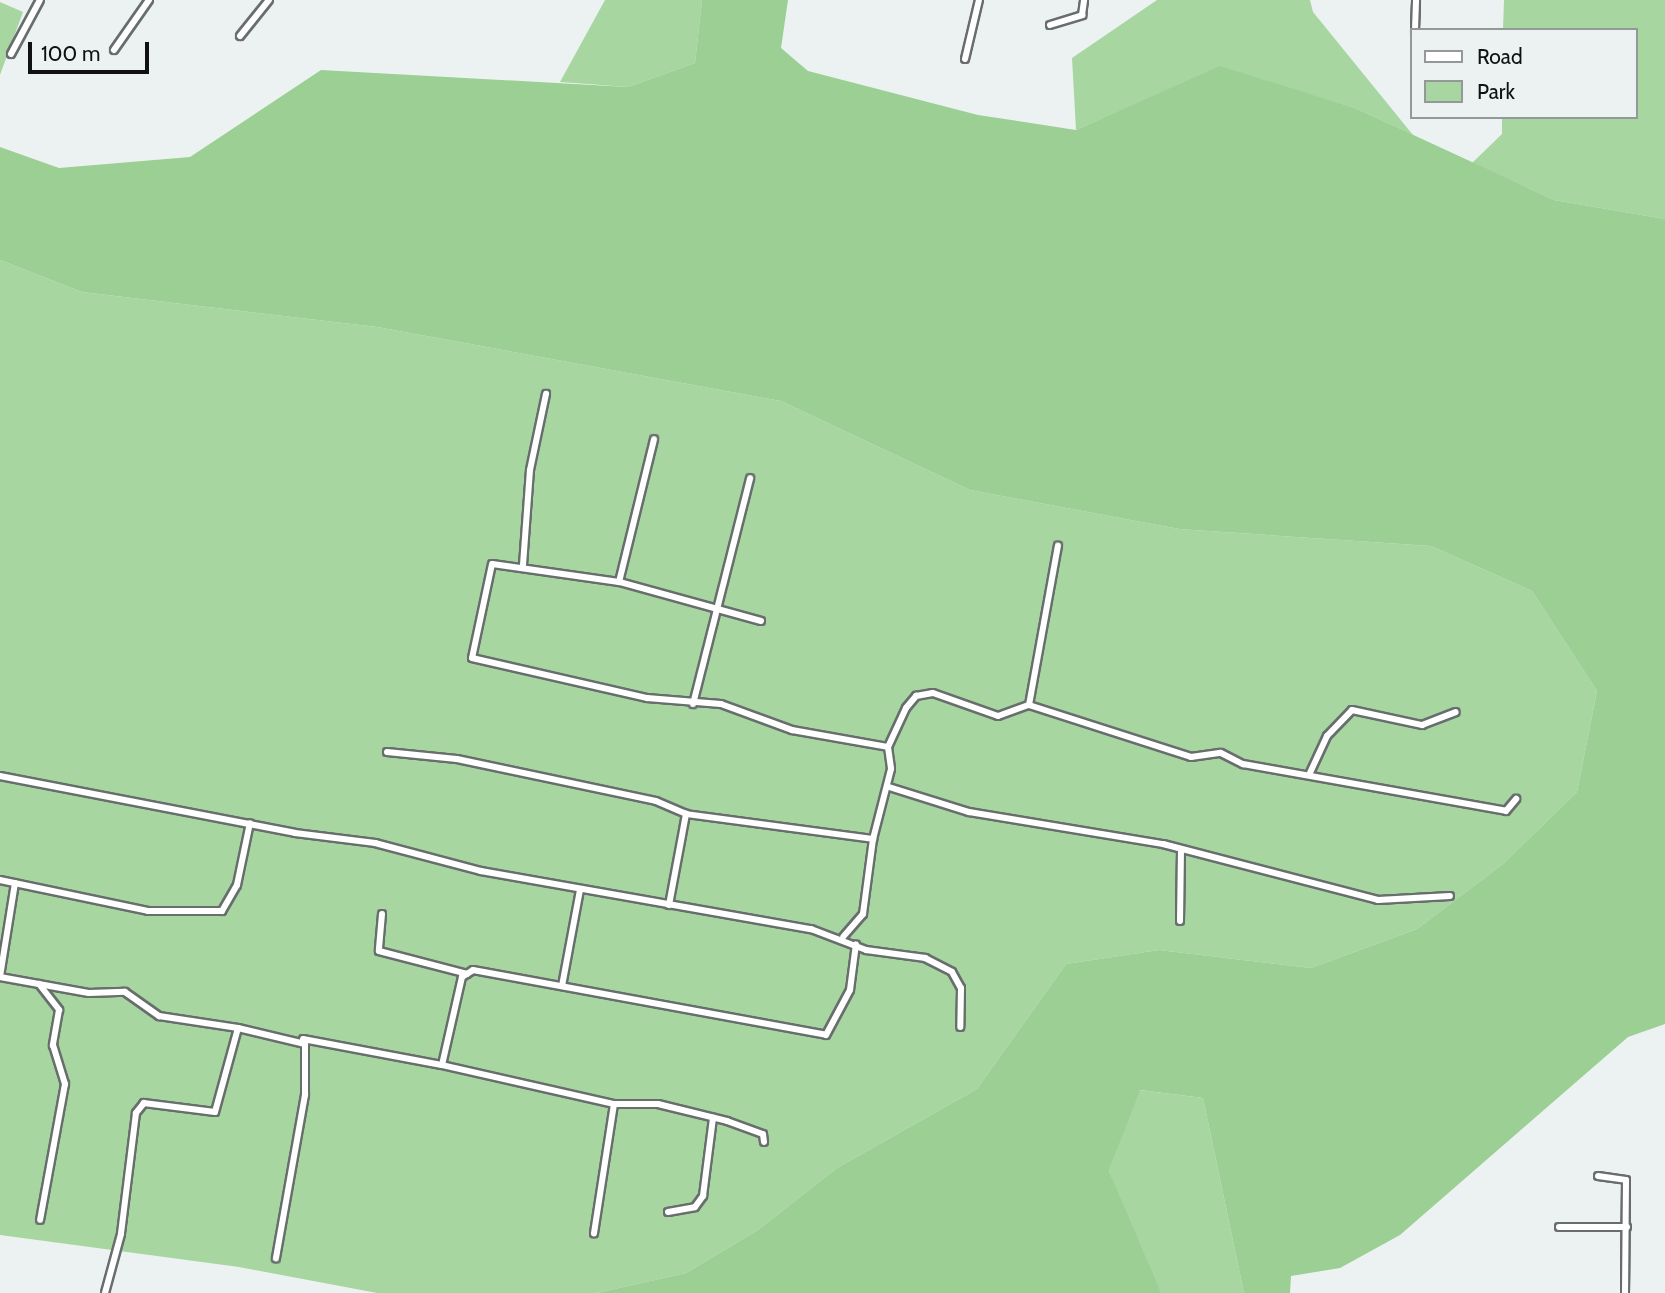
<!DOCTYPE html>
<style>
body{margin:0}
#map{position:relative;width:1665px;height:1293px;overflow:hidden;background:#ecf2f2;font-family:Cabin,sans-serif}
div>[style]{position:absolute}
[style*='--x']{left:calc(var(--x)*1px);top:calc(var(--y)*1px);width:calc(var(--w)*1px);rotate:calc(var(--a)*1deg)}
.green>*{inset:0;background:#a8d6a1}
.forest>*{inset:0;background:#9bcf93}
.roads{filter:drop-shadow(2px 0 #686d6d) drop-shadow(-2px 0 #686d6d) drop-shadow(0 2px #686d6d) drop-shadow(0 -2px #686d6d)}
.minor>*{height:6px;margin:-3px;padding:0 3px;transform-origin:3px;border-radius:3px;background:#fff}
span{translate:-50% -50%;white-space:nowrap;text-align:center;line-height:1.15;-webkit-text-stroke:6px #ecf2f2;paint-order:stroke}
.legend{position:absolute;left:1410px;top:28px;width:228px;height:91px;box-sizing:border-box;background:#ecf2f2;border:2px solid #949898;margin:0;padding:9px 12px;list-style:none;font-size:21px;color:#101212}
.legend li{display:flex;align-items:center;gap:14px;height:35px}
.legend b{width:35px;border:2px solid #949898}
.scale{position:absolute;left:28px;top:42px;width:121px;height:32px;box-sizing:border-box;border:4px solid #101212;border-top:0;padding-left:9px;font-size:21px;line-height:24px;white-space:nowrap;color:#101212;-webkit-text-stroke:5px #ecf2f2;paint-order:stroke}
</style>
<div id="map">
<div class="green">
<i style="clip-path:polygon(605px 0,702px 0,695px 63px,628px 87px,560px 82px)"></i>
<i style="clip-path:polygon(1157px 0,1310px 0,1313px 12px,1413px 135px,1355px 108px,1220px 67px,1076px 130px,1072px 58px)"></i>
<i style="clip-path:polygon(1504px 0,1665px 0,1665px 219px,1554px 200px,1472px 163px,1502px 134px,1502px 117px,1635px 117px,1635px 30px,1503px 30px)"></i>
<i style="clip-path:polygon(0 2px,23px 12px,0 75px)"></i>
<i style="clip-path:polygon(0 260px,82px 292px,377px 327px,781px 401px,970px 490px,1179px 529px,1431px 546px,1532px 591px,1597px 691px,1577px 792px,1503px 864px,1417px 929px,1311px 968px,1159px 950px,1066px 964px,977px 1089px,837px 1168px,758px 1230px,686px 1273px,597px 1293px,377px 1293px,239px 1267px,0 1235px)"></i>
<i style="clip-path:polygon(1139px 1090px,1203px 1098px,1244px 1293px,1161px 1293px,1141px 1254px,1109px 1171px)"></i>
</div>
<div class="forest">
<i style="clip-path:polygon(702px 0,788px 0,781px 48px,808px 71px,978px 115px,1076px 130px,1220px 66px,1355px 108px,1554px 200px,1665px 219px,1665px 1024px,1628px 1037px,1400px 1235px,1340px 1268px,1291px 1276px,1290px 1293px,1244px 1293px,1203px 1098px,1140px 1090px,1109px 1171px,1161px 1293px,597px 1293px,686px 1273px,758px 1230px,837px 1168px,977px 1089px,1066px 964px,1159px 950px,1311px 968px,1417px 929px,1503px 864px,1577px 792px,1597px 691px,1532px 591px,1431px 546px,1179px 529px,970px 490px,781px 401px,377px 327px,82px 292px,0 260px,0 147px,59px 168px,190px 157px,321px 70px,628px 87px,695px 63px)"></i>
</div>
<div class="roads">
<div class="minor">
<i style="--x:1050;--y:25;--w:34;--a:-17"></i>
<i style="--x:1082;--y:15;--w:15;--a:-82"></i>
<i style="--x:1415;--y:30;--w:30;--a:-88"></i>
<i style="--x:240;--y:36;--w:46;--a:-51.1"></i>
<i style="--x:114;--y:50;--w:61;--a:-55"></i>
<i style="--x:11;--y:54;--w:61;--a:-61.8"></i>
<i style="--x:965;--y:59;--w:61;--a:-76.7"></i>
<i style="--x:523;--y:565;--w:95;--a:-85.8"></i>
<i style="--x:530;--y:470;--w:78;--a:-78.1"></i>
<i style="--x:619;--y:582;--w:147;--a:-76.2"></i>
<i style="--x:761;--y:621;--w:147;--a:-164.6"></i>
<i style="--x:619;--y:582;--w:128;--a:-171.9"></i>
<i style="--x:492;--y:564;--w:96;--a:102"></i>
<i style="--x:472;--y:658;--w:180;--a:12.9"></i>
<i style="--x:647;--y:698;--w:74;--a:4.6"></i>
<i style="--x:721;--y:704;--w:76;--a:20.1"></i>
<i style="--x:792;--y:730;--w:97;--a:10"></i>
<i style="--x:888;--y:747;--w:22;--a:82"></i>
<i style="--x:891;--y:769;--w:72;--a:104.4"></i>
<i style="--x:873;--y:839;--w:76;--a:97.6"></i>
<i style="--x:863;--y:914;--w:30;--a:131"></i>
<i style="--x:693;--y:704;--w:233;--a:-75.8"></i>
<i style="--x:1029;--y:705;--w:162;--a:-79.7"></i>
<i style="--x:888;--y:747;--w:43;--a:-65.2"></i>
<i style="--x:906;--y:708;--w:16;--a:-50"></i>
<i style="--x:916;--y:696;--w:17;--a:-10"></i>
<i style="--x:933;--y:693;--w:69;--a:19.5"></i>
<i style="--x:998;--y:716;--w:33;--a:-20"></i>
<i style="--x:1029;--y:705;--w:170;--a:17.8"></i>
<i style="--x:1191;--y:757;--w:30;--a:-8"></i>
<i style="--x:1221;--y:753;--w:25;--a:27"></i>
<i style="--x:1243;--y:764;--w:267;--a:10.1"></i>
<i style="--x:1506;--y:811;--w:16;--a:-50"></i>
<i style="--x:387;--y:752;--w:70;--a:5.7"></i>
<i style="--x:457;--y:759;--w:203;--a:11.9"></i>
<i style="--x:656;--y:801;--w:33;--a:23"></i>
<i style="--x:1309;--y:775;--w:43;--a:-65.2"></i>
<i style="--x:1327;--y:736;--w:36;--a:-46"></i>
<i style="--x:1352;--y:710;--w:72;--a:12.1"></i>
<i style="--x:1422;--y:725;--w:36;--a:-21"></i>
<i style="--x:0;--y:776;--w:300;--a:10.9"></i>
<i style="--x:295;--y:833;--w:81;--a:7.1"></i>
<i style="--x:375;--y:843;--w:110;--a:14.8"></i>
<i style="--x:481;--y:871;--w:335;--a:10"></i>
<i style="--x:811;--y:929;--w:59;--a:20.9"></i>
<i style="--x:866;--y:950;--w:60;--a:7.7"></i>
<i style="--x:925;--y:958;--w:30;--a:27"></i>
<i style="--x:952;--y:972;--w:18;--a:61"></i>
<i style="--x:961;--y:988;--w:39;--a:91"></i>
<i style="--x:889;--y:787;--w:84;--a:17.4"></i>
<i style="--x:969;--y:812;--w:197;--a:9.4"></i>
<i style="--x:1163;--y:844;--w:222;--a:14.6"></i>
<i style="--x:1378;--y:900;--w:72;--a:-3.2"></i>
<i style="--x:0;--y:880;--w:151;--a:11.8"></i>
<i style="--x:148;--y:911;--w:74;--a:0"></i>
<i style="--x:222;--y:911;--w:30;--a:-60"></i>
<i style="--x:237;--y:885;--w:63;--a:-78.2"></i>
<i style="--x:15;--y:883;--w:95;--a:99.1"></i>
<i style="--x:0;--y:977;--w:90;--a:10.2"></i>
<i style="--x:89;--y:993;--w:36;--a:-2"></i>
<i style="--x:125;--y:992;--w:42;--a:35.2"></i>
<i style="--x:159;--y:1016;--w:80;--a:8.6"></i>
<i style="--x:238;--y:1028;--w:87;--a:105.3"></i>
<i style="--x:215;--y:1112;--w:72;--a:-172.8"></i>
<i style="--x:144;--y:1103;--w:13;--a:129"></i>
<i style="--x:136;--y:1113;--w:122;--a:97.1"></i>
<i style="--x:121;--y:1234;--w:61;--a:105.2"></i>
<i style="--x:669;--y:905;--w:93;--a:-79.4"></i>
<i style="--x:686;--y:814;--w:189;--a:7.6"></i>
<i style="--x:382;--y:914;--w:37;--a:95"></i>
<i style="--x:379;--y:951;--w:91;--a:14.6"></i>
<i style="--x:1180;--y:921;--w:70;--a:-89.2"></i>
<i style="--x:39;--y:984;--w:33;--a:52"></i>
<i style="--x:59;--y:1010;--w:36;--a:100"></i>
<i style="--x:53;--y:1045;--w:41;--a:72.9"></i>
<i style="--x:65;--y:1084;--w:138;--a:100.4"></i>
<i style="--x:562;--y:986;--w:98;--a:-79.4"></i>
<i style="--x:238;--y:1028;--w:69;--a:13.4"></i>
<i style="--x:305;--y:1044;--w:51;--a:90"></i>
<i style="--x:305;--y:1095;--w:166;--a:100.1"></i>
<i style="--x:303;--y:1039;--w:141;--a:10.6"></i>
<i style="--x:442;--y:1065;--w:90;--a:-77.2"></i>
<i style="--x:462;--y:977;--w:13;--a:-32"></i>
<i style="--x:473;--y:970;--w:359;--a:10.4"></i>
<i style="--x:826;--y:1035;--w:51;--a:-61.9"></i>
<i style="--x:850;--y:990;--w:46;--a:-82.6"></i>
<i style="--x:442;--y:1065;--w:176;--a:12.8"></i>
<i style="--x:614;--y:1104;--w:131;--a:98.8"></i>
<i style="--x:614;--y:1104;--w:44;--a:0"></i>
<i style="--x:658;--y:1104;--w:71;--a:13.8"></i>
<i style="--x:727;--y:1121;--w:38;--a:20"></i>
<i style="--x:763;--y:1134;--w:8;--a:83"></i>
<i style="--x:1598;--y:1176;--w:28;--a:8"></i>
<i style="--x:1626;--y:1180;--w:113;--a:90.5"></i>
<i style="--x:668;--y:1212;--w:27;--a:-10"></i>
<i style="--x:695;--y:1207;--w:14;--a:-54"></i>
<i style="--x:703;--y:1196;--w:79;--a:-82.7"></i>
<i style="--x:1559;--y:1227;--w:68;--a:0"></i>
</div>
</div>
<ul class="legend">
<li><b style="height:9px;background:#fff"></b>Road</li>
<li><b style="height:19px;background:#a8d6a1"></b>Park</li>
</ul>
<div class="scale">100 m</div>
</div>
